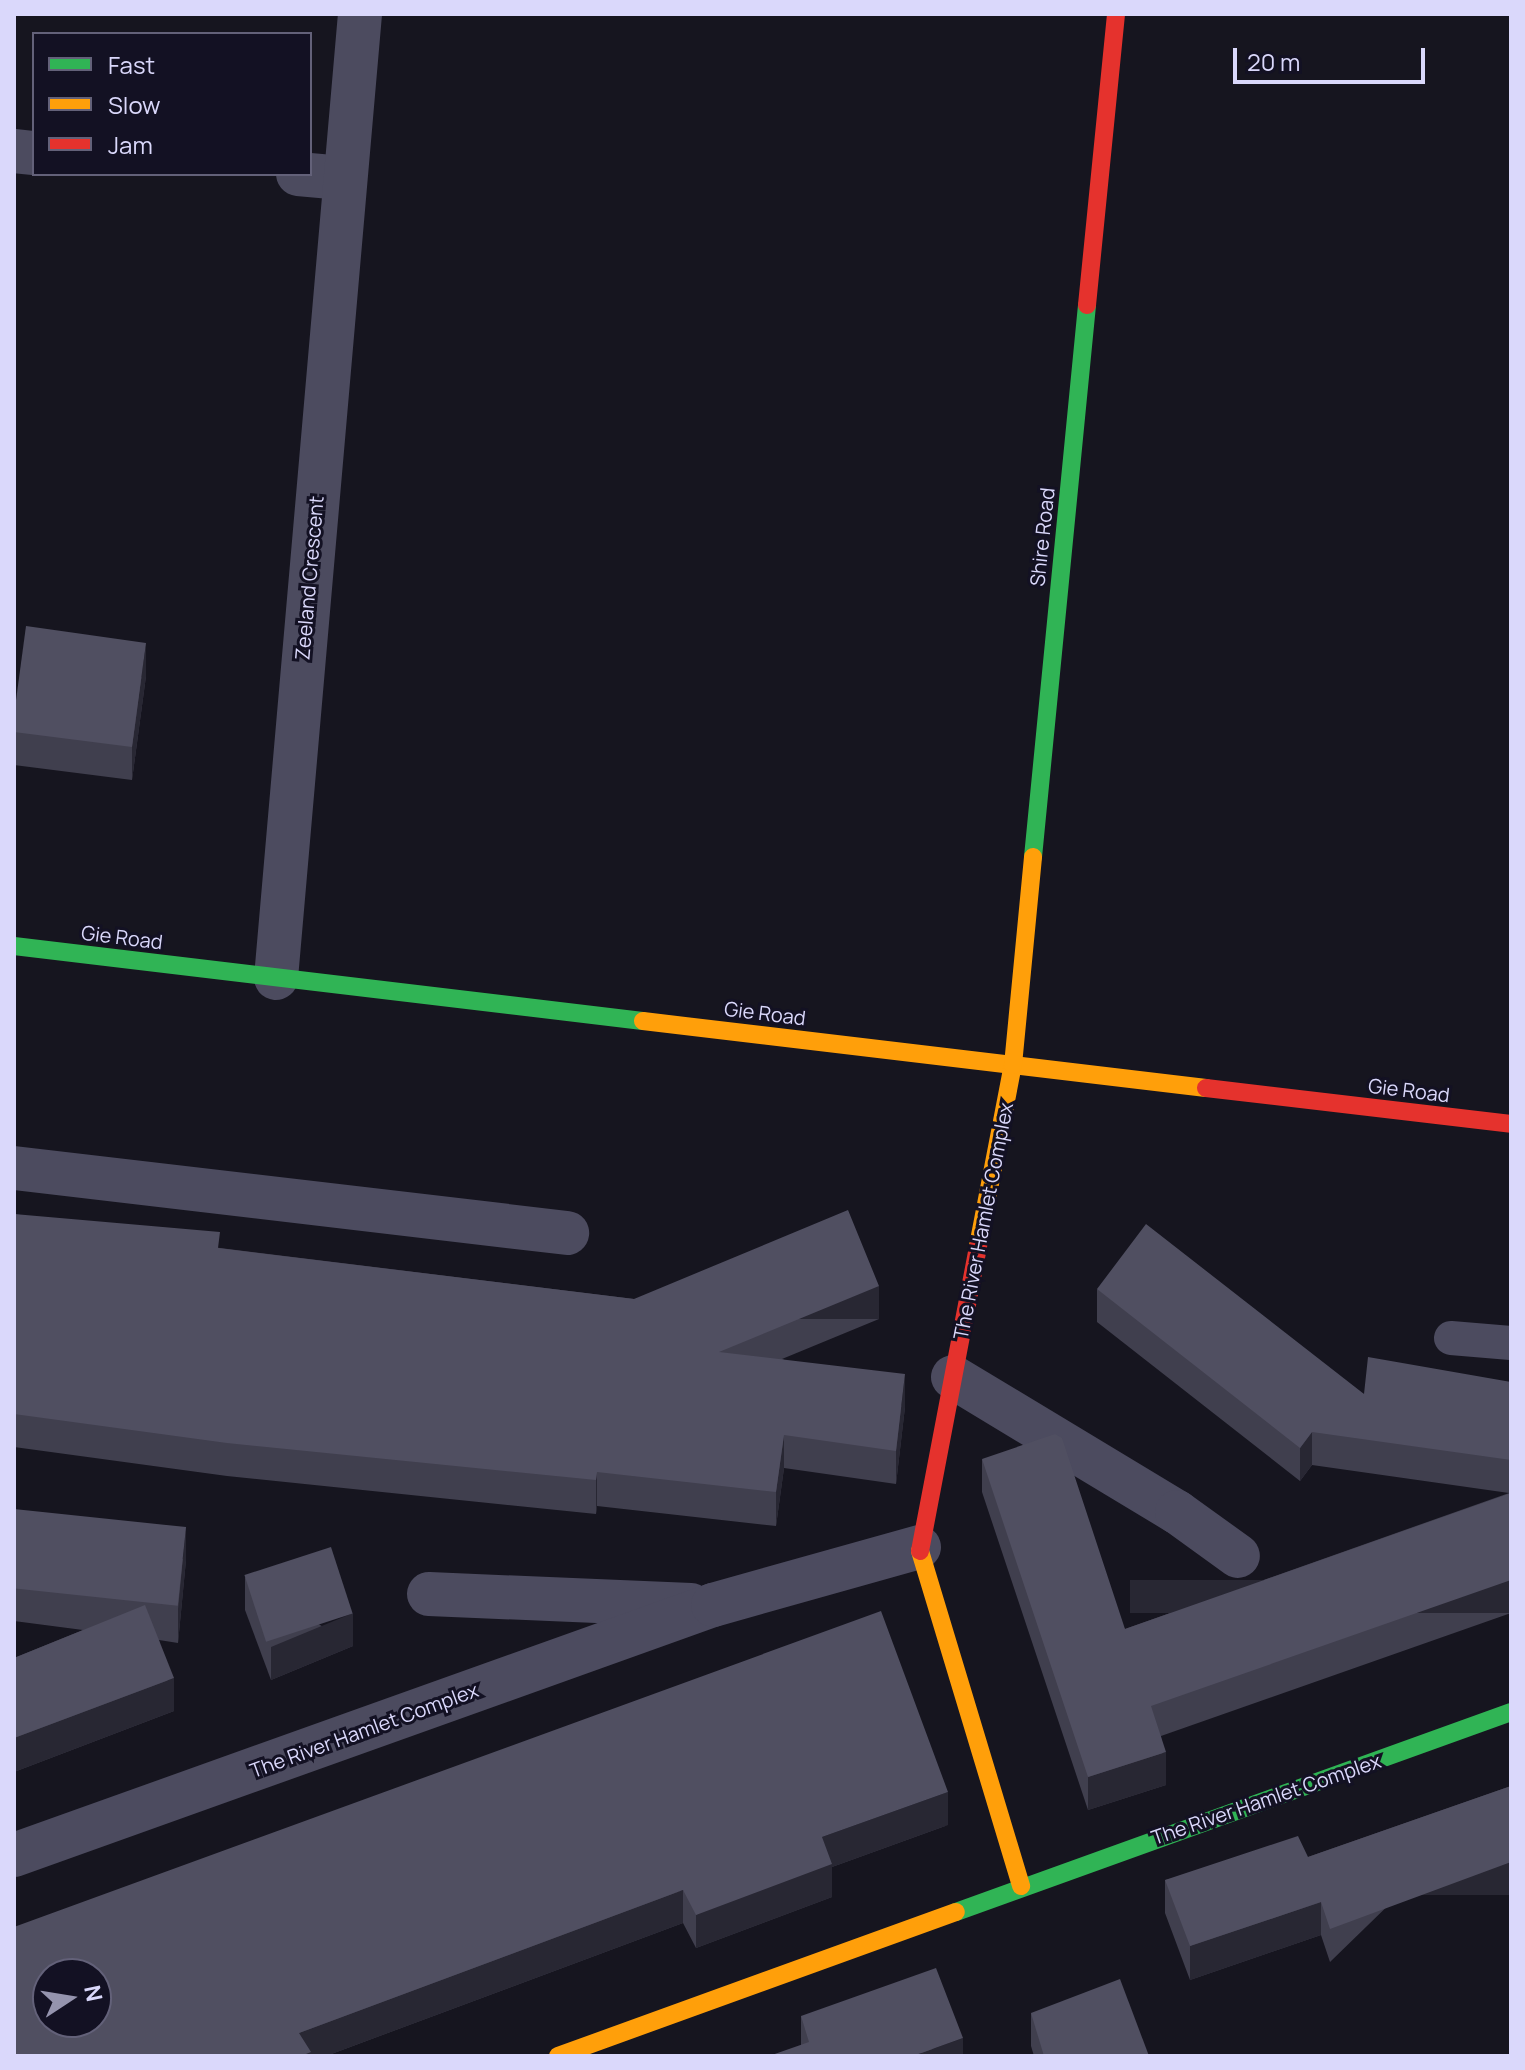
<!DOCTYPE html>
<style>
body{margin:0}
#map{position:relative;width:1525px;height:2070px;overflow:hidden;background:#16151f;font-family:Manrope,sans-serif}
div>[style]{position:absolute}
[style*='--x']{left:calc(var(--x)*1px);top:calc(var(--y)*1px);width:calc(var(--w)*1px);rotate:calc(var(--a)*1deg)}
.lane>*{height:34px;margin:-17px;padding:0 17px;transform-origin:17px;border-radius:17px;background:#4c4b5f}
.street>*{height:44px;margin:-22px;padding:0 22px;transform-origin:22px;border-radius:22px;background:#4c4b5f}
.fast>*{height:18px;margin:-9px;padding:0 9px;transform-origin:9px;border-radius:9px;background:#30b455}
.slow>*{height:18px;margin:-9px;padding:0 9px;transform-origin:9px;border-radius:9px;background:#ff9f0a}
.jam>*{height:18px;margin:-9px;padding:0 9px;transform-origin:9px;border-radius:9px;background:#e5322d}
.wall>*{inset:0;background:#403f4e}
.shaded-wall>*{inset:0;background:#282733;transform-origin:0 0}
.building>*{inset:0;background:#504f61;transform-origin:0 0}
span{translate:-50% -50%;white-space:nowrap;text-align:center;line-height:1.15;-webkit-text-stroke:6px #131123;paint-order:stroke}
.street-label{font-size:20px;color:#dad8fb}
.frame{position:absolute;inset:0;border:16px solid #dad8fb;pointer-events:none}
.legend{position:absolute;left:32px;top:32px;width:280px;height:144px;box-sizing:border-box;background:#131123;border:2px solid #636179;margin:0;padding:10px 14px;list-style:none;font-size:24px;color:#dad8fb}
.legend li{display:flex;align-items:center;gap:16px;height:40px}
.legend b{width:40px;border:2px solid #636179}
.north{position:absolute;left:32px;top:1958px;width:80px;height:80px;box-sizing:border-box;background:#131123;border:2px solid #636179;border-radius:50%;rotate:78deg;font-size:22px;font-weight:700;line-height:32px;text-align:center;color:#dad8fb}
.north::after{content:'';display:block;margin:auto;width:28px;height:36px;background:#9594ae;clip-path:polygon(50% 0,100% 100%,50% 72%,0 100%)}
.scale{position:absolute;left:1233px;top:48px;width:192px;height:36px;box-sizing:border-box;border:4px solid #dad8fb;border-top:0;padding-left:10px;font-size:24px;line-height:28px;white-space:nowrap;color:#dad8fb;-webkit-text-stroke:6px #131123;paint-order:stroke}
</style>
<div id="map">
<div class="lane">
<i style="--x:1451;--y:1338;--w:60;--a:4.8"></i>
</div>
<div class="street">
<i style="--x:14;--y:151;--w:20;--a:6"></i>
<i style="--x:298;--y:174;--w:45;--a:5.1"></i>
<i style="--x:276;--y:978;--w:968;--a:-85.02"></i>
<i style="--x:14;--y:1168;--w:557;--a:6.7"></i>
<i style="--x:953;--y:1377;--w:262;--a:31.1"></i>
<i style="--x:1177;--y:1512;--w:75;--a:35.8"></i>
<i style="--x:429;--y:1594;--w:262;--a:2.4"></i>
<i style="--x:14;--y:1855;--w:742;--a:-19.68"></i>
<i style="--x:713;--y:1605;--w:214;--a:-15.7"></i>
</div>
<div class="fast">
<i style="--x:1033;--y:857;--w:555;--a:-84.41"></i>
<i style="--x:14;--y:946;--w:633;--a:6.8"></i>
<i style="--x:956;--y:1912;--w:590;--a:-19.82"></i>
</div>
<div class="slow">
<i style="--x:643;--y:1021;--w:567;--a:6.79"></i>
<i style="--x:978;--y:1246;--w:184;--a:-79.1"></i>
<i style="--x:1013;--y:1065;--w:209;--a:-84.5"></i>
<i style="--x:920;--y:1551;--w:350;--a:73.2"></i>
<i style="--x:558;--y:2056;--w:423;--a:-19.9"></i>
</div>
<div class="jam">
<i style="--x:1087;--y:305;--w:292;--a:-84.3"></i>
<i style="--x:1206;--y:1088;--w:307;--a:6.7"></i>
<i style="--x:920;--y:1551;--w:310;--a:-79.2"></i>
</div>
<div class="wall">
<i style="clip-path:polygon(146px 676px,132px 780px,14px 765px,14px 715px)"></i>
<i style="clip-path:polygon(14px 1214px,220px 1248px,634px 1299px,879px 1319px,782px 1359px,905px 1407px,896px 1484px,784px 1468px,776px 1526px,597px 1506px,596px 1514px,227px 1476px,14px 1447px)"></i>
<i style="clip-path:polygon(1097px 1289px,1364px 1394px,1511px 1382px,1511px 1613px,1161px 1736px,1166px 1785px,1088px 1810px,982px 1492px,982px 1459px,1125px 1629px,1509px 1493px,1312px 1465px,1300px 1481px,1097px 1322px)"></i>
<i style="clip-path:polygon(14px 1509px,186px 1560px,178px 1643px,159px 1640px,174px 1711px,14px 1772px,14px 1658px,83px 1630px,14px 1621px)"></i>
<i style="clip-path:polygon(245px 1577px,353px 1646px,271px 1680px,245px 1610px)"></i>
<i style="clip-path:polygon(1511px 1786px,1330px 1962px,1321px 1935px,1190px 1980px,1165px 1913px,1165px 1880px,1308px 1857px)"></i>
<i style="clip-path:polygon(948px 1825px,832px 1867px,832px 1897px,696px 1948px,683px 1923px,326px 2056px,14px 2056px)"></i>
<i style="clip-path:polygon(1031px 2013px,1149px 2056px,1034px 2056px,1031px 2046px)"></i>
<i style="clip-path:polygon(801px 2016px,963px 2056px,801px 2045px)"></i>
</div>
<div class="shaded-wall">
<i style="clip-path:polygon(146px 643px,146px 676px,132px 780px,132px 747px)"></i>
<i style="left:879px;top:1286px;width:33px;height:173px;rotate:90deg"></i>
<i style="clip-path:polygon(905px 1374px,905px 1407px,896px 1484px,896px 1451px)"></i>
<i style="clip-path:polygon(1312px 1432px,1312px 1465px,1300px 1481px,1300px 1448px)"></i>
<i style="clip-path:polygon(784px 1435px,784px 1468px,776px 1526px,776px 1492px)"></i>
<i style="clip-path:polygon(597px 1472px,597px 1506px,596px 1514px,596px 1480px)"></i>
<i style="clip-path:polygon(186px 1526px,186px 1560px,178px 1643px,178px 1609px)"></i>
<i style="left:1511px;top:1580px;width:33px;height:381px;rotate:90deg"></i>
<i style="clip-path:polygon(353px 1613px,353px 1646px,271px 1680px,271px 1647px)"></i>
<i style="clip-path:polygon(174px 1678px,174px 1711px,14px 1772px,14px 1738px)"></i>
<i style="clip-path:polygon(1166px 1752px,1166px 1785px,1088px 1810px,1088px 1777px)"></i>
<i style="clip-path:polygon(948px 1792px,948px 1825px,832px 1867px,832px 1897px,696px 1948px,696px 1915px,822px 1837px)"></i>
<i style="left:1511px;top:1862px;width:33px;height:193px;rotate:90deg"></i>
<i style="clip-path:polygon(683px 1890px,683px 1923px,326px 2056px,299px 2056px,299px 2033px)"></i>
<i style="clip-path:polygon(1321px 1902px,1321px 1935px,1190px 1980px,1190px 1946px)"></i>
<i style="clip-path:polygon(963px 2038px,963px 2056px,913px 2056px)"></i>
</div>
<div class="building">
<i style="clip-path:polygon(26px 626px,146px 643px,132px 747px,14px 732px,14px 715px)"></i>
<i style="clip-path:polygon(848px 1210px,879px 1286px,719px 1352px,905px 1374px,896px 1451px,784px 1435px,776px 1492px,597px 1472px,596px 1480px,227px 1443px,14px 1414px,14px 1214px,220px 1232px,218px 1248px,634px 1299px)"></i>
<i style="clip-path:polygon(1146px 1224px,1364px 1394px,1368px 1357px,1511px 1382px,1511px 1460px,1312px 1432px,1300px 1448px,1097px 1289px)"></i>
<i style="clip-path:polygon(1055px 1434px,1062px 1438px,1125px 1629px,1511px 1493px,1511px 1580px,1151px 1706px,1166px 1752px,1088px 1777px,982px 1459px)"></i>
<i style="left:14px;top:1509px;width:173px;height:79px;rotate:6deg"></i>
<i style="left:331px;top:1547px;width:70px;height:91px;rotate:72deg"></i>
<i style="clip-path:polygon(145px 1605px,174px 1678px,14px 1738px,14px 1658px)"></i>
<i style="clip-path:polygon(evenodd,881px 1611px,948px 1792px,822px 1837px,832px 1864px,696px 1915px,683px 1890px,299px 2033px,311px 2052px,301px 2056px,14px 2056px,14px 1927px,881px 1611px,48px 1974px,96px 1974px,96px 2022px,48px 2022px,48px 1974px)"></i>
<i style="clip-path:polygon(1511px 1786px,1511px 1862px,1330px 1929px,1321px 1902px,1190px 1946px,1165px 1880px,1298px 1836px,1308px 1857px)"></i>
<i style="clip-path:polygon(936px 1968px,963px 2038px,913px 2056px,769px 2056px,809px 2042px,801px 2016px)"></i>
<i style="clip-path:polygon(1120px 1979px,1149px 2056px,1044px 2056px,1031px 2013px)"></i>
</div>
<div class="street-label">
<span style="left:1042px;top:537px;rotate:-84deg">Shire Road</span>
<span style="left:309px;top:578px;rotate:-85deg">Zeeland Crescent</span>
<span style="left:122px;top:937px;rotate:7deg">Gie Road</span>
<span style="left:765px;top:1013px;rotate:7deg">Gie Road</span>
<span style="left:1409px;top:1090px;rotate:7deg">Gie Road</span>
<span style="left:983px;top:1221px;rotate:-79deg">The River Hamlet Complex</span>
<span style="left:364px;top:1730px;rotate:-20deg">The River Hamlet Complex</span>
<span style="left:1266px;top:1799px;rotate:-19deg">The River Hamlet Complex</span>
</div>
<div class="frame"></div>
<ul class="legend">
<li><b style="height:10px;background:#30b455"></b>Fast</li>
<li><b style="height:10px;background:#ff9f0a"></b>Slow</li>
<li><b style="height:10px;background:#e5322d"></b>Jam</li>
</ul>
<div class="north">N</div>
<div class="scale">20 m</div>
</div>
